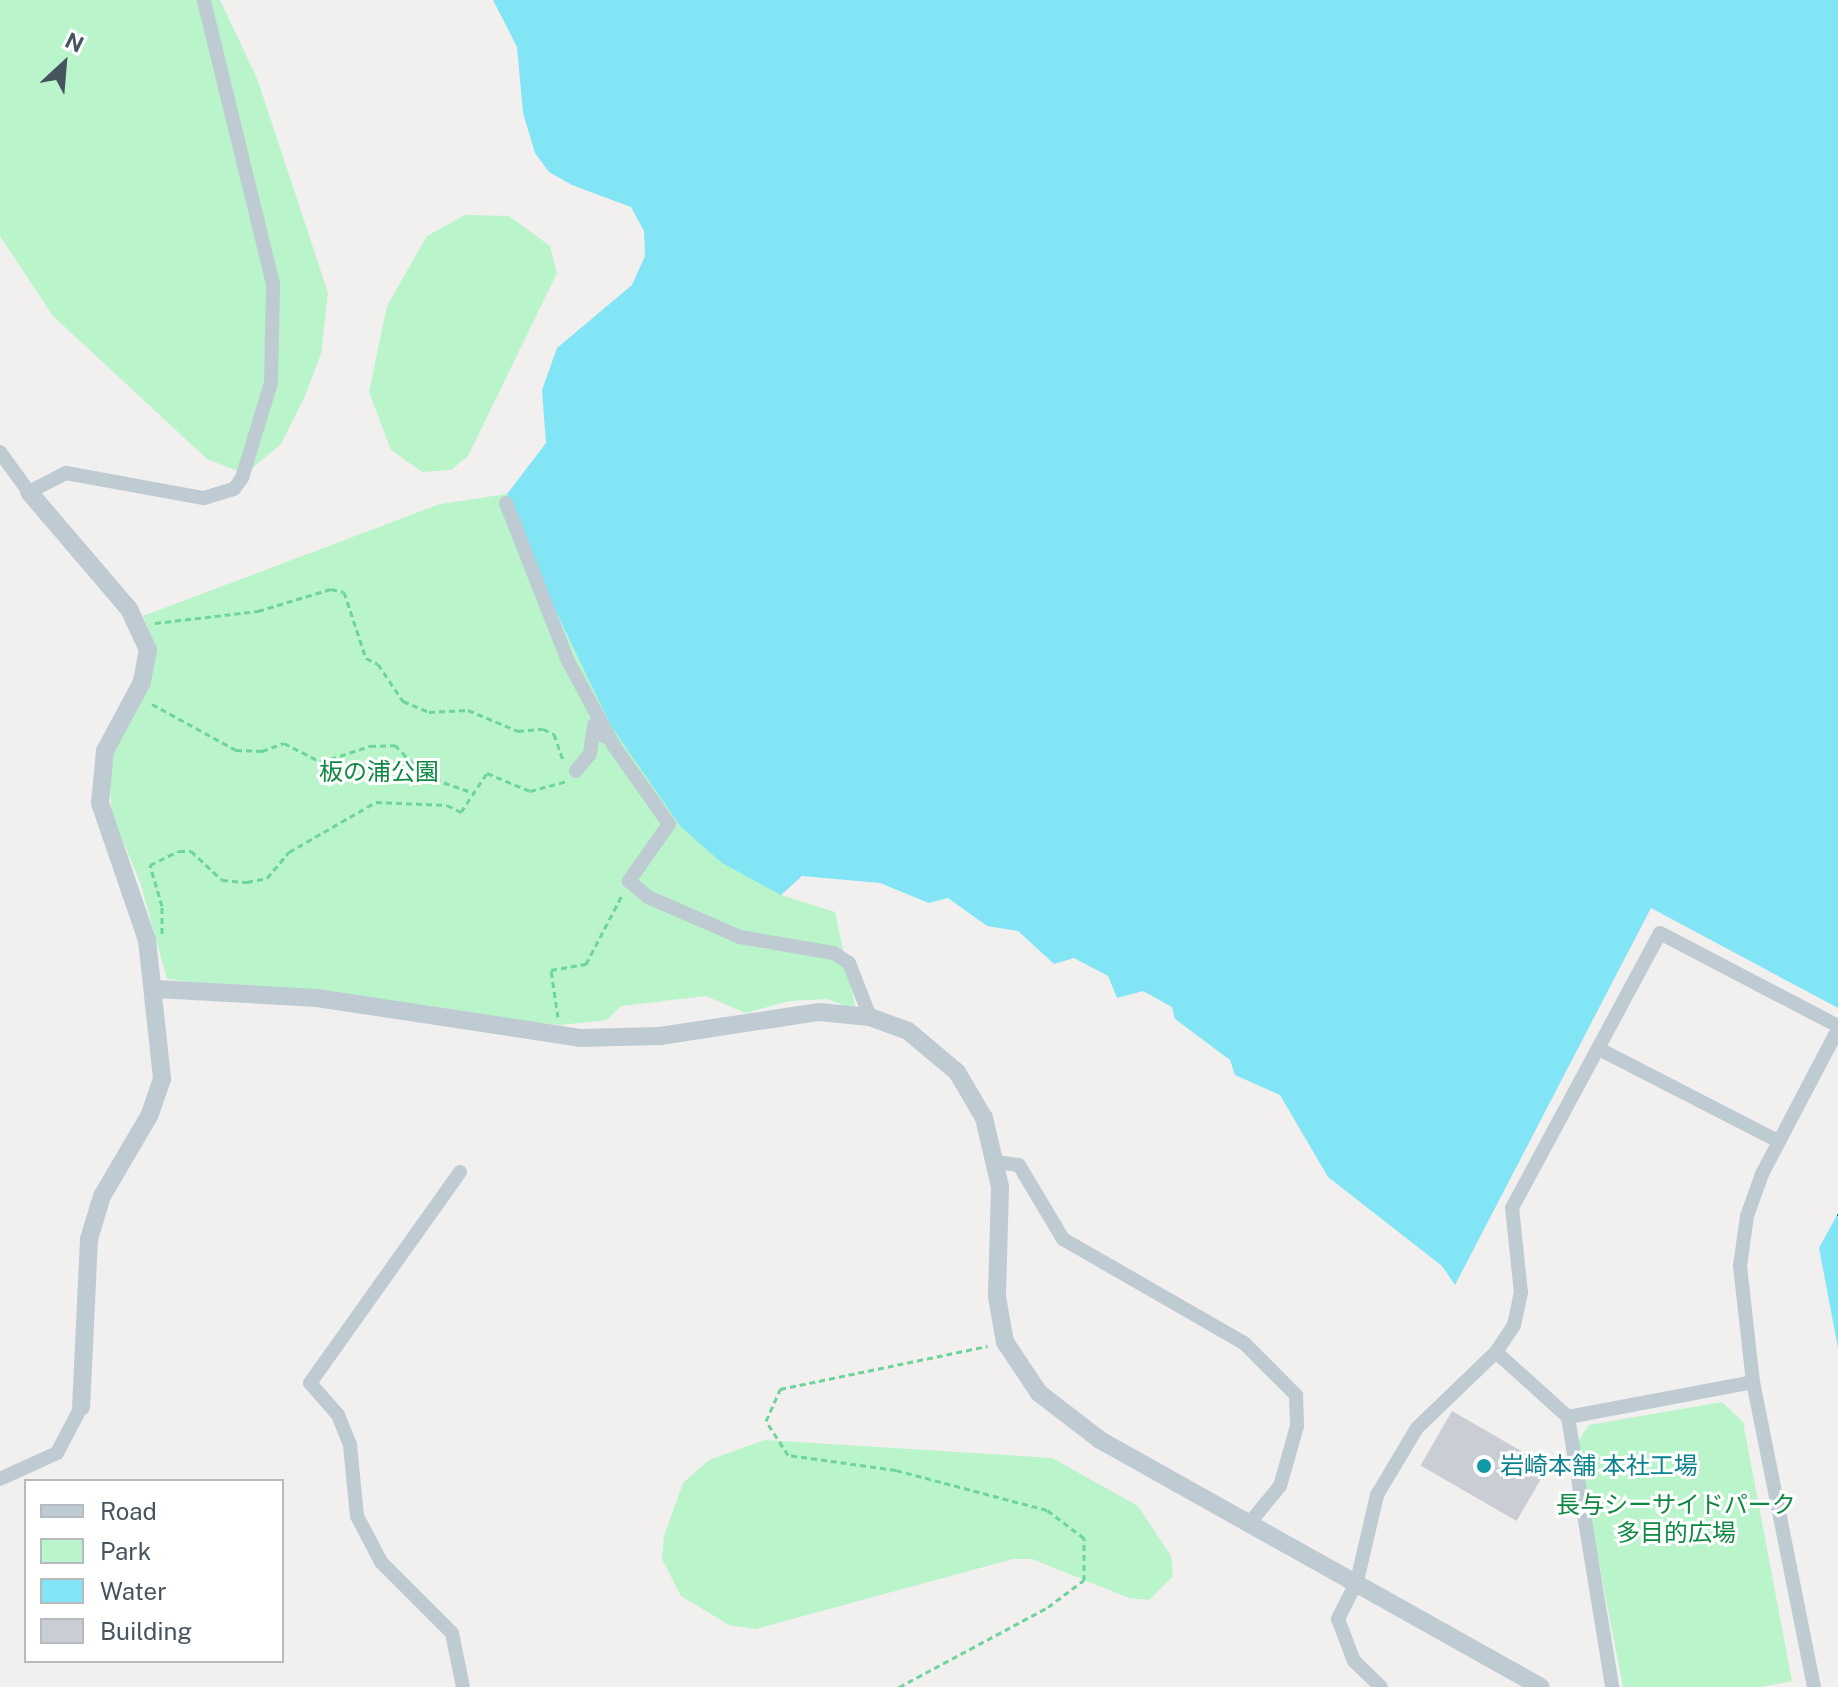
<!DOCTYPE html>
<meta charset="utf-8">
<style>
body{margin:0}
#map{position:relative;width:1838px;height:1687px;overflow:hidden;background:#f2efef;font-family:"Public Sans","Noto Sans JP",sans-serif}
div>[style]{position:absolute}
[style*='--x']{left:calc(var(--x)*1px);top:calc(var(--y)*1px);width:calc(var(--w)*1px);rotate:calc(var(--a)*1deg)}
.green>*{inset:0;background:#b9f4cb}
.water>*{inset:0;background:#82e5f5}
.ferry>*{height:2px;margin-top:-1px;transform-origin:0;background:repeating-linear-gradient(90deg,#038195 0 10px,transparent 0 18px)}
.building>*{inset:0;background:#caced4;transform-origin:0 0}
.path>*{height:3px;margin-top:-1.5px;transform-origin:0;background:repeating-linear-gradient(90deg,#6dd59a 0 6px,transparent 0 10px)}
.minor>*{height:14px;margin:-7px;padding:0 7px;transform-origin:7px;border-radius:7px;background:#becbd2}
.tertiary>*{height:18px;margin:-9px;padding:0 9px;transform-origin:9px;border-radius:9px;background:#becbd2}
.dots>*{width:22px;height:22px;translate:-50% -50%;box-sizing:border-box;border:4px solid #fff;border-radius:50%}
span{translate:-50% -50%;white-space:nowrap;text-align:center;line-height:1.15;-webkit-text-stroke:6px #fff;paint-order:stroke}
.park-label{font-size:24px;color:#0e8842}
.culture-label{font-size:24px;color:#0d838f}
.left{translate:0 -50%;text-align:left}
.legend{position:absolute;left:24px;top:1479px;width:260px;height:184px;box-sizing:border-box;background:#fff;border:2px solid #b5bbbf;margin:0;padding:10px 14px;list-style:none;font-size:24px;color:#45545e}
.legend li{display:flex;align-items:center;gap:16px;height:40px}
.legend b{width:40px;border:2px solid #b5bbbf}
.north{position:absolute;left:24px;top:24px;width:80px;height:80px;-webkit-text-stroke:6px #fff;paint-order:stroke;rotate:26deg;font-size:22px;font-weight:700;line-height:32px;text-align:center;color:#45545e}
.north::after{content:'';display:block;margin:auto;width:28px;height:36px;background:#45545e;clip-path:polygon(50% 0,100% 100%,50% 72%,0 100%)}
</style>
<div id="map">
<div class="green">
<i style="clip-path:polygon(0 0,220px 0,257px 78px,328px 293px,321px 354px,304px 398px,281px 444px,245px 474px,207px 459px,53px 316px,0 236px)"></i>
<i style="clip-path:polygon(465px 215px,509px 216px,550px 246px,557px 273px,468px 456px,451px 470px,422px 472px,391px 450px,369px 392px,387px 306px,427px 236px)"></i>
<i style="clip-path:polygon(507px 494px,518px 533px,584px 670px,781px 895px,835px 912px,856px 1010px,827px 999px,789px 1001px,746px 1013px,706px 996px,621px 1006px,607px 1020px,560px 1025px,167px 979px,140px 882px,112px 815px,109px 771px,150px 633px,143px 616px,440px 504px)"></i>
<i style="clip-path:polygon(1722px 1402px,1743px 1422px,1792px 1681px,1761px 1687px,1623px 1687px,1576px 1444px,1589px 1425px)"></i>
<i style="clip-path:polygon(765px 1440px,1052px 1458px,1138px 1506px,1171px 1556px,1173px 1576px,1149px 1600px,1129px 1598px,1032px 1559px,1013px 1559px,756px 1629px,729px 1625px,681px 1596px,662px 1559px,664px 1536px,683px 1483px,709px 1460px)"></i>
</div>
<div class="water">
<i style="clip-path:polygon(493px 0,1838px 0,1838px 1008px,1651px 908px,1455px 1285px,1442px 1266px,1328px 1177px,1280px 1095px,1235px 1075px,1230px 1060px,1175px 1019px,1172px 1007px,1143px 991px,1117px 998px,1108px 976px,1074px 958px,1054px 964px,1018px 931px,987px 926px,948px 898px,929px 903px,880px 883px,802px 876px,781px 895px,722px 863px,681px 827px,611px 726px,518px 533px,507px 494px,546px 443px,542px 390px,557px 348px,632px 285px,645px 256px,644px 231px,631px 207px,572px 185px,549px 172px,535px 153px,523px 113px,517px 47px)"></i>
<i style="clip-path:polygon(1838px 1213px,1838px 1348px,1819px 1248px)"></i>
</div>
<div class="ferry">
<i style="--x:1837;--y:1215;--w:1;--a:0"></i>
</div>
<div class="building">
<i style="left:1452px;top:1411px;width:111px;height:63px;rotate:30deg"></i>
</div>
<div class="path">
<i style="--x:155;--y:623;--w:104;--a:-6.6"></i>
<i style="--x:258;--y:611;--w:76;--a:-16.8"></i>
<i style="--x:331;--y:589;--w:13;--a:13"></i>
<i style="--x:344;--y:592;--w:70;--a:71.6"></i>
<i style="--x:366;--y:658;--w:13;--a:27"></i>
<i style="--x:378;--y:664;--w:45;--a:56"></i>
<i style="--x:403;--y:701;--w:28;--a:23"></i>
<i style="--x:429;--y:712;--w:39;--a:-3"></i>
<i style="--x:468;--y:710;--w:54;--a:22.8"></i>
<i style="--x:518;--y:731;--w:25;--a:-5"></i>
<i style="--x:543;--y:729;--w:12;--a:24"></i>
<i style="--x:554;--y:734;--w:28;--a:71"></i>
<i style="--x:152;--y:704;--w:96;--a:28.7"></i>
<i style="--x:236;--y:750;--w:26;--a:2"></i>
<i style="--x:262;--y:751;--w:23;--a:-20"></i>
<i style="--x:284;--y:743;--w:42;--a:27.2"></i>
<i style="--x:321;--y:762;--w:52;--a:-18.1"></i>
<i style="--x:370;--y:746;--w:25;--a:-2"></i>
<i style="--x:395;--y:745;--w:43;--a:45.9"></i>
<i style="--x:425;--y:776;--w:52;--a:19.1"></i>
<i style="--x:162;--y:934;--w:28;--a:-90"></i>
<i style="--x:162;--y:906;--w:43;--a:-106.3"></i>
<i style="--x:150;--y:865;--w:32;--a:-26"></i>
<i style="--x:179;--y:851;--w:12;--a:0"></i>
<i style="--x:191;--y:851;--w:42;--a:43.1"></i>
<i style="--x:222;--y:880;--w:25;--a:5"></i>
<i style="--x:247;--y:882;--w:20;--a:-11"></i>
<i style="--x:267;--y:878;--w:34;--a:-50"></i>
<i style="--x:289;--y:852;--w:100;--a:-29.9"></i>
<i style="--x:376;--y:802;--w:71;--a:2.4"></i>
<i style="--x:447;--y:805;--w:16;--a:27"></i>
<i style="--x:461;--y:812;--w:47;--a:-56.3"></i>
<i style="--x:487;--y:773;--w:47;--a:22.7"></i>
<i style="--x:530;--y:791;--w:38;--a:-15"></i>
<i style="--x:558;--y:1017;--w:48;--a:-98.5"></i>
<i style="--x:551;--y:970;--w:36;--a:-10"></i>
<i style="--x:586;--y:964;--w:78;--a:-62.4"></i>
<i style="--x:899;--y:1687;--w:169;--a:-28.2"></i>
<i style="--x:1048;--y:1607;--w:45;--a:-36.9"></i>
<i style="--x:1084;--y:1580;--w:42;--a:-90"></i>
<i style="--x:1084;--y:1538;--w:46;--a:-142.9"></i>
<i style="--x:1047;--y:1510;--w:156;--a:-165.2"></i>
<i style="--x:896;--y:1470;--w:109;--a:-172.1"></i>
<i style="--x:788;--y:1455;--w:40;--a:-122.9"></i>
<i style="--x:766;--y:1421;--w:35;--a:-66"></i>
<i style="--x:780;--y:1389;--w:212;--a:-11.7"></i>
</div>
<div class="minor">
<i style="--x:0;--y:452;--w:49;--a:54.1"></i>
<i style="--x:29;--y:492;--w:42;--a:-27.2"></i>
<i style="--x:66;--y:473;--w:140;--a:10.3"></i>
<i style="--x:204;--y:498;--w:31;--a:-17"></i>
<i style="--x:234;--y:489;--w:14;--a:-54"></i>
<i style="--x:242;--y:478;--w:99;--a:-73"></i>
<i style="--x:271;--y:383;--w:99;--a:-88.8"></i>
<i style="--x:273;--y:284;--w:292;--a:-103.7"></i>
<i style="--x:506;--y:503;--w:170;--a:68.6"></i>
<i style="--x:568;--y:661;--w:97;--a:61.6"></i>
<i style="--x:614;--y:746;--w:95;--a:54.8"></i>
<i style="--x:669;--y:824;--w:70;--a:125.1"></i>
<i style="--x:629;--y:881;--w:25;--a:40"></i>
<i style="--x:648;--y:897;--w:100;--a:23.5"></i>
<i style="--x:740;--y:937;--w:95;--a:9.7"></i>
<i style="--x:834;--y:953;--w:18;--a:34"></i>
<i style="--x:849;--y:963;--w:58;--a:68.7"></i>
<i style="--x:576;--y:771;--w:22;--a:-51"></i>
<i style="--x:590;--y:754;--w:29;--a:-82"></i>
<i style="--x:594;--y:725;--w:16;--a:47"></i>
<i style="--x:1599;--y:1049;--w:201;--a:27.2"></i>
<i style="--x:997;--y:1162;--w:22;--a:8"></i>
<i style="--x:1019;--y:1165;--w:86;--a:59.3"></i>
<i style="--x:1063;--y:1239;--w:209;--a:29.9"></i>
<i style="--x:1244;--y:1343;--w:74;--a:45"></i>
<i style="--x:1296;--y:1395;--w:31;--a:88"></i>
<i style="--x:1297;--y:1426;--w:62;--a:105.8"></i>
<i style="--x:1280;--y:1486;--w:45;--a:129.6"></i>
<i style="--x:460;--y:1172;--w:259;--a:125.4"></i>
<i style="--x:310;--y:1383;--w:43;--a:48.8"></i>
<i style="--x:338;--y:1415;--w:32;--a:68"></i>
<i style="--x:350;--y:1445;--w:71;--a:84.4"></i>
<i style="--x:357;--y:1516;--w:52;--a:62.4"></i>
<i style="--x:381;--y:1562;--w:100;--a:45"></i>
<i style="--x:452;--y:1633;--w:55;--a:78.5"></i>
<i style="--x:1496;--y:1352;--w:97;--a:42.1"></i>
<i style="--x:1568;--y:1417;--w:274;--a:80.7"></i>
<i style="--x:1568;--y:1417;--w:188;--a:-10.7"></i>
<i style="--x:0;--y:1479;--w:63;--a:-24.5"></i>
<i style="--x:57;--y:1453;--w:52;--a:-62.4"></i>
<i style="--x:1381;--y:1687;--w:37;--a:-136"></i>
<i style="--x:1354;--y:1661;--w:45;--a:-110.9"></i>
<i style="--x:1338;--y:1619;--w:42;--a:-63.4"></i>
<i style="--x:1357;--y:1581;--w:88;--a:-76.9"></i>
<i style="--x:1377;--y:1495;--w:78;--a:-59.2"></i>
<i style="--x:1417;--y:1428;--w:110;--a:-43.9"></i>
<i style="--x:1496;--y:1352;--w:32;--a:-56"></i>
<i style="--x:1514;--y:1325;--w:33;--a:-78"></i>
<i style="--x:1521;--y:1293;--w:85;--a:-96"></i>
<i style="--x:1512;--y:1208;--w:312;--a:-61.7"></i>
<i style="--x:1660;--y:933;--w:201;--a:27.6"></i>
<i style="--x:1814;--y:1687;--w:311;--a:-101.3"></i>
<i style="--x:1753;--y:1382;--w:117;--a:-96.4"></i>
<i style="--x:1740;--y:1266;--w:50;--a:-82"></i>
<i style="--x:1747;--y:1216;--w:45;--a:-70.3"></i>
<i style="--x:1762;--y:1174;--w:164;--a:-62.3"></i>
</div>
<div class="tertiary">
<i style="--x:29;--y:492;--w:154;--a:49.5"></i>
<i style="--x:129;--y:609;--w:45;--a:65.1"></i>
<i style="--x:148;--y:650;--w:33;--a:101"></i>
<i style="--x:142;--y:682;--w:78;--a:118.2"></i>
<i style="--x:105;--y:751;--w:52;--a:95.5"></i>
<i style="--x:100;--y:803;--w:145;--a:71.1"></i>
<i style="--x:147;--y:940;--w:140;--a:83.8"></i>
<i style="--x:162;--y:1079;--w:39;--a:109"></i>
<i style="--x:149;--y:1116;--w:93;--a:120.4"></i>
<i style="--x:102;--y:1196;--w:45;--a:106.8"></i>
<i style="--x:89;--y:1239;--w:168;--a:92.7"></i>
<i style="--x:157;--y:989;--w:160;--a:3.2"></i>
<i style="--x:317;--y:998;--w:266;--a:8.6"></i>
<i style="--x:580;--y:1038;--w:80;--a:-1.4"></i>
<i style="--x:660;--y:1036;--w:161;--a:-8.6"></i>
<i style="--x:819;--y:1012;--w:51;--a:5.6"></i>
<i style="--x:870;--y:1017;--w:40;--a:20.2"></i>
<i style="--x:908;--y:1031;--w:64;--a:39.9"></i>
<i style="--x:957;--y:1072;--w:53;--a:59.6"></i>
<i style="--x:984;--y:1118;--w:71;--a:76.9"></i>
<i style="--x:1000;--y:1187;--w:110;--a:91.6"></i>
<i style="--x:997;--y:1297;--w:46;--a:79.9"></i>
<i style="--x:1005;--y:1342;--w:61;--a:56.3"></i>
<i style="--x:1039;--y:1393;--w:77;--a:37.6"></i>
<i style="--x:1100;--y:1440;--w:505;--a:29.25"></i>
</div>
<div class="dots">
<i style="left:1484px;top:1466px;background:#0f9aa8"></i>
</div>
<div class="park-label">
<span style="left:379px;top:772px">板の浦公園</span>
<span style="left:1676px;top:1519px">長与シーサイドパーク<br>多目的広場</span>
</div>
<div class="culture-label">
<span class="left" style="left:1500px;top:1466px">岩崎本舗 本社工場</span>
</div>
<ul class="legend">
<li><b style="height:10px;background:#becbd2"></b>Road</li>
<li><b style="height:22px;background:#b9f4cb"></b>Park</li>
<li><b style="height:22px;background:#82e5f5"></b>Water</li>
<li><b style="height:22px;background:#caced4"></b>Building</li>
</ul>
<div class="north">N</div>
</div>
